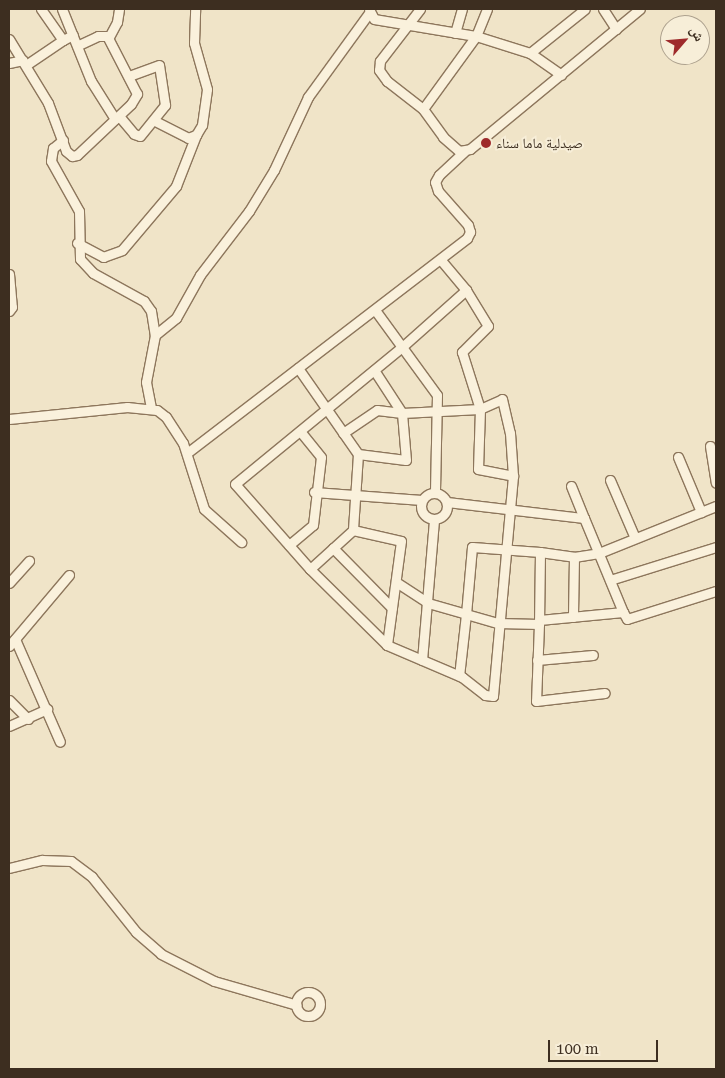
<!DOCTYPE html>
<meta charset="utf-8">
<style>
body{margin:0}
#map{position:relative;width:725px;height:1078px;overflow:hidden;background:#f0e4c8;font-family:"Roboto Serif","Noto Naskh Arabic",serif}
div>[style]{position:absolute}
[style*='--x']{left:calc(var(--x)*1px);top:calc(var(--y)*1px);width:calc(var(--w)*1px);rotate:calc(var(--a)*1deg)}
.roads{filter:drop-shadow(1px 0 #8d765c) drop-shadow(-1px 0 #8d765c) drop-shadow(0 1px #8d765c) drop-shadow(0 -1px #8d765c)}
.minor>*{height:9px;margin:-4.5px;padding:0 4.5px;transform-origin:4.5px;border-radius:4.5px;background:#faf1dc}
.minor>.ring{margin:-4.5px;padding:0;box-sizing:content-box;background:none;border:9px solid #faf1dc;border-radius:50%}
.dots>*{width:14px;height:14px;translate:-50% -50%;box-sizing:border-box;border:2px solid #f7eed8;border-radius:50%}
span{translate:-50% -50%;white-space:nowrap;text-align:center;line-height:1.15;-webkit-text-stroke:4px #f7eed8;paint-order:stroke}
.poi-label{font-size:14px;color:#3d2e20}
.left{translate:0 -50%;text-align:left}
.frame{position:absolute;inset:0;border:10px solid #3d2e20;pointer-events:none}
.north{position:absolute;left:660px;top:15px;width:50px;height:50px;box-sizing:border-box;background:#f7eed8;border:1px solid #ada18e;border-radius:50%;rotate:63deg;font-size:14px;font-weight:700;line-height:20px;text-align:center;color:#3d2e20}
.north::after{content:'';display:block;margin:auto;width:18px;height:22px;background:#9e2a2b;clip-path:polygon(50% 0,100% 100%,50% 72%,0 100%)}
.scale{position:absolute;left:548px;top:1040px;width:110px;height:22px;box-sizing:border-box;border:2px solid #3d2e20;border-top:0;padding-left:6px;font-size:15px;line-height:18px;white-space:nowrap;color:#3d2e20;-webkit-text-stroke:4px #f7eed8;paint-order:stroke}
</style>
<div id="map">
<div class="roads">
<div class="minor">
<i style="--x:41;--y:9;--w:38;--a:55"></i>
<i style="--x:63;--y:40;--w:11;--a:-27"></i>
<i style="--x:62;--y:9;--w:78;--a:68.1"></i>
<i style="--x:91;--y:81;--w:45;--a:57.7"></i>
<i style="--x:369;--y:9;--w:11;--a:63"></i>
<i style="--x:374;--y:19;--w:103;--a:9.5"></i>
<i style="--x:476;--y:36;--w:57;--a:17.5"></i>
<i style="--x:530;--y:53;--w:38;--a:35"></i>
<i style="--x:420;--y:9;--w:66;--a:127.6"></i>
<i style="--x:380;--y:61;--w:9;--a:96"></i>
<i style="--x:379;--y:70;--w:14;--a:54"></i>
<i style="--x:387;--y:81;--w:46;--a:37.9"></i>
<i style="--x:487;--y:9;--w:29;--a:112"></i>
<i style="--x:476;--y:36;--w:90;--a:126"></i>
<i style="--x:423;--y:109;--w:34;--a:54"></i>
<i style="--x:443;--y:137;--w:21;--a:41"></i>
<i style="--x:459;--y:151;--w:11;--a:-10"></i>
<i style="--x:470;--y:149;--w:220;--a:-39.5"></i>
<i style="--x:603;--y:9;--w:24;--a:57"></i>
<i style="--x:455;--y:33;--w:25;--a:-74"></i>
<i style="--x:109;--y:37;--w:17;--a:-62"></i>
<i style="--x:117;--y:22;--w:13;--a:-81"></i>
<i style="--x:9;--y:39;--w:75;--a:58.6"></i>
<i style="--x:48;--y:103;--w:51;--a:69.4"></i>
<i style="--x:66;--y:151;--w:8;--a:40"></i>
<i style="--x:72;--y:156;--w:5;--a:-11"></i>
<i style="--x:77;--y:155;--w:74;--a:-43.4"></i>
<i style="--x:131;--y:104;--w:12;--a:-59"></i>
<i style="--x:137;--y:94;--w:65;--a:-117.3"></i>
<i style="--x:107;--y:36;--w:9;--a:180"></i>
<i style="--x:98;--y:36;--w:23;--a:155"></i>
<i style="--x:530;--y:53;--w:70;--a:-38.7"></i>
<i style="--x:9;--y:63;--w:14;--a:-12"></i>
<i style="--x:26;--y:65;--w:45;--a:-34"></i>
<i style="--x:119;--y:116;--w:23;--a:50"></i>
<i style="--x:134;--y:134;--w:6;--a:18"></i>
<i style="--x:140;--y:136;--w:40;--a:-51"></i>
<i style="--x:165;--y:105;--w:40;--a:-98.5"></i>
<i style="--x:159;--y:65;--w:32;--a:160"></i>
<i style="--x:155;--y:121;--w:37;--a:27"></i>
<i style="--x:188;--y:138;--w:9;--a:-21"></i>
<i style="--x:196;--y:135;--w:12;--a:-59"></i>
<i style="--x:202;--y:125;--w:36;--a:-82"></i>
<i style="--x:207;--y:89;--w:48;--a:-105.8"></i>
<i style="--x:194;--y:43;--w:34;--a:-88"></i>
<i style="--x:63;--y:140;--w:13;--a:141"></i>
<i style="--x:53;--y:148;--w:13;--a:99"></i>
<i style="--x:51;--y:161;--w:57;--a:60.8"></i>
<i style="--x:79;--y:211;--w:48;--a:88.8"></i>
<i style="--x:80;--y:259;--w:19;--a:47"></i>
<i style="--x:93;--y:273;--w:58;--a:28.8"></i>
<i style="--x:144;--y:301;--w:12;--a:55"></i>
<i style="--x:151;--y:311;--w:24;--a:81"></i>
<i style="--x:155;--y:335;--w:48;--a:100.8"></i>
<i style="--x:146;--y:382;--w:26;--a:79"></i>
<i style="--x:77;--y:243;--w:30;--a:28"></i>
<i style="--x:103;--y:257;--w:20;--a:-20"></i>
<i style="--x:122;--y:250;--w:84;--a:-49.8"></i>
<i style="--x:176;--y:186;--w:55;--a:-68.6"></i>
<i style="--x:9;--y:274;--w:33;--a:85"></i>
<i style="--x:12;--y:307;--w:5;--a:127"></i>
<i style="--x:466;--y:290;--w:42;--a:58.6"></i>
<i style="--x:488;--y:326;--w:37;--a:135"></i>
<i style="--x:462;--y:352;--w:60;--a:72.5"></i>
<i style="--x:480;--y:409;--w:60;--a:91.9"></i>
<i style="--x:478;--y:469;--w:36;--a:11"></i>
<i style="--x:375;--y:310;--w:105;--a:53.9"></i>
<i style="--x:437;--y:395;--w:97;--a:91.2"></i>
<i style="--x:155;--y:335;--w:27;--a:-39"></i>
<i style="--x:176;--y:318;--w:49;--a:-60.8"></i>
<i style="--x:200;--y:275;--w:81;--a:-52.6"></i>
<i style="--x:249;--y:211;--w:48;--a:-58.6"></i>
<i style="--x:274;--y:170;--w:81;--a:-65"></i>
<i style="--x:308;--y:97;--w:104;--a:-54"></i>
<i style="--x:298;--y:368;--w:105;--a:55.1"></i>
<i style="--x:358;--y:454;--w:76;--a:93.8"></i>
<i style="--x:353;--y:530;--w:58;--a:137.8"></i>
<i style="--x:9;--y:419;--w:119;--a:-5.8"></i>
<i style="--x:127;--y:407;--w:30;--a:6"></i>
<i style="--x:157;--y:410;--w:11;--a:38"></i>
<i style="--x:166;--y:417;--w:31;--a:57"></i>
<i style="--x:183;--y:443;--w:69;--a:72.3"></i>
<i style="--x:204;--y:509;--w:50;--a:41.7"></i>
<i style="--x:343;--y:433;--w:41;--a:-34.1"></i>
<i style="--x:377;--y:410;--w:25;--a:7"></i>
<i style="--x:402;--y:413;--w:78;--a:-2.9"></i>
<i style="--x:480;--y:409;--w:24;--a:-24"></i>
<i style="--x:502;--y:399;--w:35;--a:77"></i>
<i style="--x:510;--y:433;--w:43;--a:86"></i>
<i style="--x:513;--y:476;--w:221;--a:95.2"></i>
<i style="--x:493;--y:696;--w:8;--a:-173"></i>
<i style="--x:485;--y:695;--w:29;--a:-142"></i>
<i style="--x:462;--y:677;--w:82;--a:-156.9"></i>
<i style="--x:387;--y:645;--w:108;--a:-135.4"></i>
<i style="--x:310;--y:569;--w:113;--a:-131.4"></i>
<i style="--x:235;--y:484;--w:216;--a:-39.4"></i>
<i style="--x:402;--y:347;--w:86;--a:-41.7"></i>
<i style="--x:466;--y:290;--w:39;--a:-130"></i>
<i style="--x:710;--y:446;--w:37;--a:81"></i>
<i style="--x:187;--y:453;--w:353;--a:-37.5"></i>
<i style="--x:467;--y:238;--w:7;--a:-63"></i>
<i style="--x:470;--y:232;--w:7;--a:-106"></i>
<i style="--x:468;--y:225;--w:45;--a:-131.4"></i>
<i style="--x:438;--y:191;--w:9;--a:-108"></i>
<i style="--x:435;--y:182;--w:8;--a:-60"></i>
<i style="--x:439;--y:175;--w:35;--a:-43"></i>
<i style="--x:358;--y:454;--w:48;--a:7.1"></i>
<i style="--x:406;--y:460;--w:47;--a:-94.9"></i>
<i style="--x:402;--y:413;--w:51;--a:-123.1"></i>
<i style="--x:678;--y:457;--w:60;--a:67.3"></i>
<i style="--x:610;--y:480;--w:63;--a:66.7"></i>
<i style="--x:571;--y:486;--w:35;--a:68"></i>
<i style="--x:314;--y:492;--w:108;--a:4.2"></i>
<i class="ring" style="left:421px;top:493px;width:17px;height:17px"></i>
<i style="--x:447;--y:502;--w:138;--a:6.7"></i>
<i style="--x:584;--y:518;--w:102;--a:67.5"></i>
<i style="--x:623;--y:612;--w:84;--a:174.6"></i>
<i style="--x:353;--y:530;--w:49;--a:12.9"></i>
<i style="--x:401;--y:541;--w:105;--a:97.7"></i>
<i style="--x:289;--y:545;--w:31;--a:-40"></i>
<i style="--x:313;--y:525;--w:68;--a:-83.3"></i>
<i style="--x:321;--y:457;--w:33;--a:-129"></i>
<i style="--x:333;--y:548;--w:84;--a:45.5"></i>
<i style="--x:540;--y:552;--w:34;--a:8"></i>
<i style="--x:574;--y:557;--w:60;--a:91"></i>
<i style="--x:574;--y:557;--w:25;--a:-9"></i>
<i style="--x:599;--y:553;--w:126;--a:-21.9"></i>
<i style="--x:610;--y:580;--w:111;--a:-17.3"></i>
<i style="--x:396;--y:582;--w:38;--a:33"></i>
<i style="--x:428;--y:603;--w:40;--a:16"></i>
<i style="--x:466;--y:614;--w:33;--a:16"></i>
<i style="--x:498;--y:623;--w:41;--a:1.4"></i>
<i style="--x:539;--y:624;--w:72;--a:-89.2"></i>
<i style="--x:540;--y:552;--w:68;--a:-175.8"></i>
<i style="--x:472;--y:547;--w:67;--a:95.1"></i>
<i style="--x:466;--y:614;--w:62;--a:96.4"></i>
<i style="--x:9;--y:583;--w:30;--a:-48"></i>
<i style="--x:623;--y:612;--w:8;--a:60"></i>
<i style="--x:627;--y:619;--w:93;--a:-17.5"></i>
<i style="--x:539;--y:624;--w:77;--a:92.2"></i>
<i style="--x:536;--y:701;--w:69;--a:-6.6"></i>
<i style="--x:15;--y:639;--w:112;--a:66.4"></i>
<i style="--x:9;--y:646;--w:93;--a:-49.8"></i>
<i style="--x:422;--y:660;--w:141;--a:-85.1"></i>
<i style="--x:537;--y:660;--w:56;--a:-5.1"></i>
<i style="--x:9;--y:700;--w:27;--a:45"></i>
<i style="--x:9;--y:726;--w:42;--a:-24.1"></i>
<i style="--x:9;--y:868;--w:34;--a:-14"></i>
<i style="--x:42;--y:860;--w:29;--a:2"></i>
<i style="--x:71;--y:861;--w:26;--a:37"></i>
<i style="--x:92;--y:877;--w:70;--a:51.3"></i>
<i style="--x:136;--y:932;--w:33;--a:41"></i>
<i style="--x:161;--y:954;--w:59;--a:27"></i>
<i style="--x:214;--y:981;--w:86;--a:16.1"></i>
<i class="ring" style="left:296px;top:992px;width:15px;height:15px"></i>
</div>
</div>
<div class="dots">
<i style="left:486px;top:143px;background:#9e2a2b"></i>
</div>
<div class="poi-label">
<span class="left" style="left:496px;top:143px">صيدلية ماما سناء</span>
</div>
<div class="frame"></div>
<div class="north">ش</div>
<div class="scale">100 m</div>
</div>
